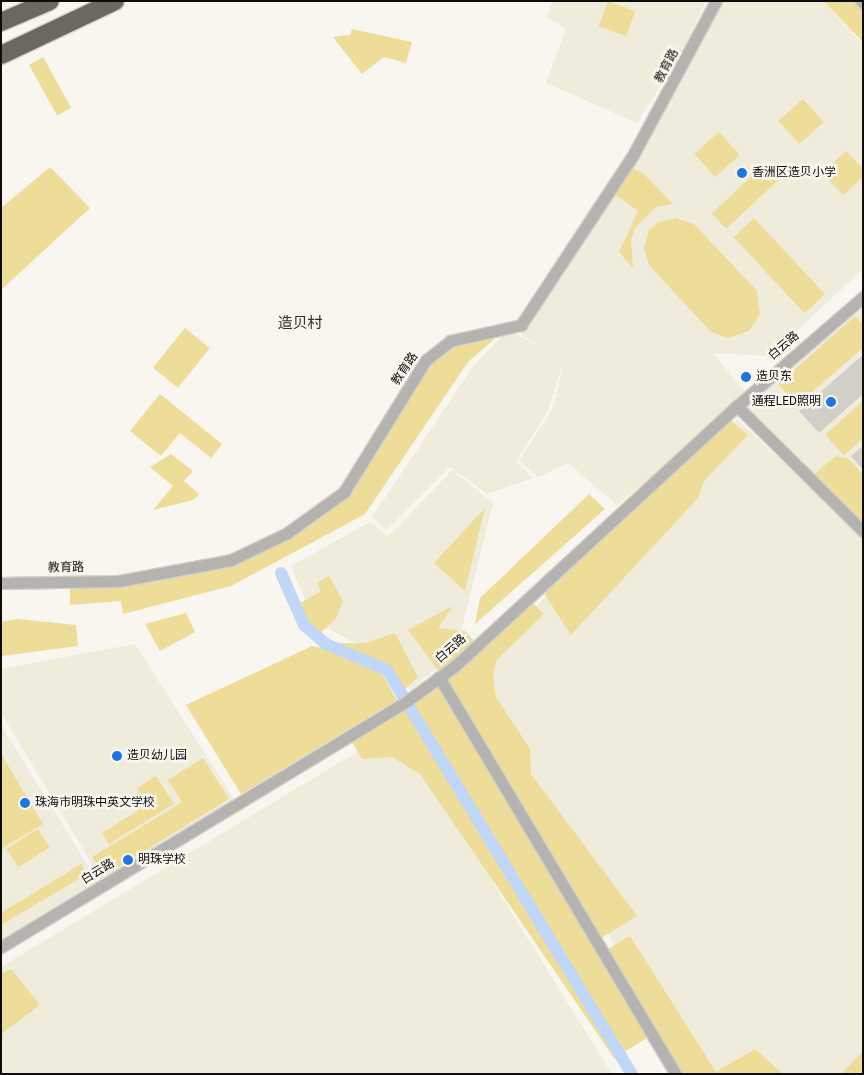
<!DOCTYPE html>
<meta charset="utf-8">
<style>
body{margin:0}
#map{position:relative;width:864px;height:1075px;overflow:hidden;background:#f8f6ee;font-family:Roboto,"Noto Sans SC",sans-serif}
div>[style]{position:absolute}
[style*='--x']{left:calc(var(--x)*1px);top:calc(var(--y)*1px);width:calc(var(--w)*1px);rotate:calc(var(--a)*1deg)}
.built>*{inset:0;background:#efecdc}
.green>*{inset:0;background:#eddd98;transform-origin:0 0}
.canal>*{height:12px;margin:-6px;padding:0 6px;transform-origin:6px;border-radius:6px;background:#c1d7f7}
.building>*{inset:0;background:#d1cfc7}
.roads{filter:drop-shadow(1px 0 #d2d1ca) drop-shadow(-1px 0 #d2d1ca) drop-shadow(0 1px #d2d1ca) drop-shadow(0 -1px #d2d1ca)}
.minor>*{height:11px;margin:-5.5px;padding:0 5.5px;transform-origin:5.5px;border-radius:5.5px;background:#b4b3b0}
.highway>*{height:18px;margin:-9px;padding:0 9px;transform-origin:9px;border-radius:9px;background:#6a6861}
.bridges{filter:drop-shadow(1px 0 #d2d1ca) drop-shadow(-1px 0 #d2d1ca) drop-shadow(0 1px #d2d1ca) drop-shadow(0 -1px #d2d1ca)}
.highway-bridge>*{height:18px;margin:-9px;padding:0 9px;transform-origin:9px;border-radius:9px;background:#6a6861}
.dots>*{width:14px;height:14px;translate:-50% -50%;box-sizing:border-box;border:2px solid #f8f6ee;border-radius:50%}
span{translate:-50% -50%;white-space:nowrap;text-align:center;line-height:1.15;-webkit-text-stroke:5px #f8f6ee;paint-order:stroke}
.street-label{font-size:12px;color:#0d0c0a}
.poi-label{font-size:12px;color:#0d0c0a}
.left{translate:0 -50%;text-align:left}
.right{translate:-100% -50%;text-align:right}
.quarter-label{font-size:15px;color:#2f2e28}
.frame{position:absolute;inset:0;border:2px solid #0d0c0a;pointer-events:none}
</style>
<div id="map">
<div class="built">
<i style="clip-path:polygon(552px 1px,706px 1px,680px 56px,637px 123px,546px 83px,566px 29px,547px 17px)"></i>
<i style="clip-path:polygon(717px 1px,822px 1px,863px 44px,863px 269px,770px 356px,713px 353px,748px 396px,617px 505px,568px 463px,538px 477px,519px 461px,550px 413px,557px 395px,575px 401px,557px 394px,564px 360px,547px 412px,516px 462px,533px 478px,487px 494px,450px 467px,387px 530px,372px 517px,474px 365px,509px 330px,554px 355px,521px 335px)"></i>
<i style="clip-path:polygon(863px 305px,863px 519px,745px 407px)"></i>
<i style="clip-path:polygon(737px 419px,863px 537px,863px 1074px,693px 1074px,454px 682px)"></i>
<i style="clip-path:polygon(452px 470px,493px 503px,456px 652px,410px 690px,389px 660px,315px 622px,291px 566px,370px 522px,388px 537px)"></i>
<i style="clip-path:polygon(135px 644px,234px 799px,102px 881px,1px 713px,1px 669px)"></i>
<i style="clip-path:polygon(1px 725px,98px 882px,1px 940px)"></i>
<i style="clip-path:polygon(397px 728px,612px 1074px,1px 1074px,1px 967px)"></i>
</div>
<div class="green">
<i style="left:608px;top:1px;width:29px;height:27px;rotate:20deg"></i>
<i style="clip-path:polygon(823px 1px,863px 1px,863px 42px)"></i>
<i style="clip-path:polygon(352px 29px,412px 42px,406px 63px,384px 57px,362px 74px,333px 37px,350px 35px)"></i>
<i style="left:43px;top:57px;width:58px;height:16px;rotate:61deg"></i>
<i style="left:803px;top:99px;width:31px;height:33px;rotate:48deg"></i>
<i style="left:719px;top:132px;width:31px;height:33px;rotate:48deg"></i>
<i style="clip-path:polygon(846px 151px,863px 169px,863px 177px,843px 195px,822px 173px)"></i>
<i style="left:766px;top:163px;width:21px;height:74px;rotate:47deg"></i>
<i style="clip-path:polygon(629px 166px,644px 174px,673px 204px,656px 207px,635px 228px,631px 240px,633px 268px,619px 252px,638px 211px,612px 192px)"></i>
<i style="clip-path:polygon(50px 167px,90px 208px,1px 290px,1px 208px)"></i>
<i style="clip-path:polygon(676px 218px,694px 224px,757px 291px,760px 314px,749px 331px,728px 338px,711px 332px,649px 265px,644px 248px,649px 230px,659px 222px)"></i>
<i style="left:754px;top:218px;width:104px;height:28px;rotate:47deg"></i>
<i style="clip-path:polygon(855px 316px,863px 324px,863px 348px,797px 405px,778px 384px)"></i>
<i style="left:185px;top:328px;width:32px;height:51px;rotate:39deg"></i>
<i style="clip-path:polygon(500px 334px,468px 362px,365px 514px,231px 586px,123px 614px,121px 601px,70px 605px,70px 587px,228px 564px,346px 494px,430px 362px,450px 346px)"></i>
<i style="clip-path:polygon(160px 394px,222px 444px,211px 458px,180px 433px,161px 456px,130px 431px)"></i>
<i style="clip-path:polygon(863px 401px,863px 439px,844px 455px,825px 435px)"></i>
<i style="clip-path:polygon(729px 419px,748px 435px,704px 481px,698px 498px,571px 635px,542px 590px)"></i>
<i style="clip-path:polygon(171px 454px,193px 471px,184px 481px,199px 494px,193px 500px,153px 510px,173px 486px,150px 467px)"></i>
<i style="clip-path:polygon(836px 456px,849px 459px,863px 474px,863px 525px,813px 475px)"></i>
<i style="clip-path:polygon(589px 494px,605px 509px,475px 624px,480px 598px)"></i>
<i style="clip-path:polygon(485px 508px,465px 591px,434px 563px)"></i>
<i style="clip-path:polygon(329px 576px,343px 601px,336px 618px,320px 634px,306px 622px,299px 604px,321px 591px,317px 583px)"></i>
<i style="clip-path:polygon(531px 601px,544px 614px,496px 661px,493px 677px,496px 697px,530px 749px,531px 774px,637px 916px,600px 939px,446px 679px)"></i>
<i style="clip-path:polygon(453px 606px,438px 628px,465px 631px,475px 642px,440px 673px,408px 630px)"></i>
<i style="clip-path:polygon(186px 613px,195px 632px,160px 651px,145px 624px)"></i>
<i style="clip-path:polygon(17px 619px,76px 625px,78px 646px,1px 656px,1px 622px)"></i>
<i style="clip-path:polygon(395px 633px,418px 677px,403px 691px,386px 665px,335px 643px,366px 643px)"></i>
<i style="clip-path:polygon(312px 646px,328px 649px,382px 674px,397px 700px,241px 794px,186px 705px)"></i>
<i style="clip-path:polygon(437px 685px,647px 1038px,614px 1058px,420px 774px,392px 757px,362px 759px,352px 742px)"></i>
<i style="clip-path:polygon(1px 754px,43px 824px,1px 849px)"></i>
<i style="clip-path:polygon(203px 758px,229px 799px,104px 876px,92px 857px,182px 802px,168px 780px)"></i>
<i style="clip-path:polygon(156px 776px,174px 804px,109px 844px,102px 833px,147px 805px,137px 788px)"></i>
<i style="left:38px;top:829px;width:22px;height:37px;rotate:58deg"></i>
<i style="clip-path:polygon(81px 864px,87px 874px,1px 925px,1px 913px)"></i>
<i style="clip-path:polygon(630px 936px,716px 1072px,755px 1049px,783px 1074px,683px 1074px,608px 949px)"></i>
<i style="clip-path:polygon(11px 969px,40px 1005px,1px 1034px,1px 974px)"></i>
<i style="clip-path:polygon(863px 1051px,863px 1074px,841px 1074px)"></i>
</div>
<div class="canal">
<i style="--x:281;--y:573;--w:57;--a:66.1"></i>
<i style="--x:304;--y:625;--w:29;--a:41"></i>
<i style="--x:326;--y:644;--w:66;--a:23.1"></i>
<i style="--x:387;--y:670;--w:472;--a:58.8"></i>
</div>
<div class="building">
<i style="clip-path:polygon(863px 355px,863px 394px,819px 433px,799px 411px)"></i>
<i style="clip-path:polygon(863px 446px,863px 470px,851px 456px)"></i>
</div>
<div class="roads">
<div class="minor">
<i style="--x:861;--y:1;--w:3;--a:45"></i>
<i style="--x:737;--y:406;--w:177;--a:44.8"></i>
<i style="--x:1;--y:583;--w:118;--a:-1"></i>
<i style="--x:119;--y:581;--w:114;--a:-10.6"></i>
<i style="--x:231;--y:560;--w:62;--a:-25.7"></i>
<i style="--x:287;--y:533;--w:70;--a:-35.7"></i>
<i style="--x:344;--y:492;--w:155;--a:-58.2"></i>
<i style="--x:426;--y:360;--w:31;--a:-38"></i>
<i style="--x:450;--y:341;--w:73;--a:-12.7"></i>
<i style="--x:521;--y:325;--w:204;--a:-56.6"></i>
<i style="--x:633;--y:155;--w:175;--a:-61.7"></i>
<i style="--x:439;--y:677;--w:462;--a:59.2"></i>
<i style="--x:1;--y:947;--w:475;--a:-31.2"></i>
<i style="--x:407;--y:701;--w:59;--a:-36.1"></i>
<i style="--x:455;--y:666;--w:384;--a:-42.7"></i>
<i style="--x:737;--y:406;--w:167;--a:-40.9"></i>
</div>
<div class="highway">
<i style="--x:1;--y:55;--w:126;--a:-25.3"></i>
</div>
</div>
<div class="bridges">
<div class="highway-bridge">
<i style="--x:1;--y:22;--w:53;--a:-23.2"></i>
</div>
</div>
<div class="dots">
<i style="left:742px;top:173px;background:#1e75df"></i>
<i style="left:746px;top:377px;background:#1e75df"></i>
<i style="left:831px;top:402px;background:#1e75df"></i>
<i style="left:117px;top:756px;background:#1e75df"></i>
<i style="left:25px;top:803px;background:#1e75df"></i>
<i style="left:128px;top:860px;background:#1e75df"></i>
</div>
<div class="street-label">
<span style="left:667px;top:66px;rotate:-62deg">教育路</span>
<span style="left:784px;top:346px;rotate:-41deg">白云路</span>
<span style="left:405px;top:369px;rotate:-56deg">教育路</span>
<span style="left:66px;top:568px;rotate:-1deg">教育路</span>
<span style="left:451px;top:649px;rotate:-41deg">白云路</span>
<span style="left:98px;top:872px;rotate:-31deg">白云路</span>
</div>
<div class="poi-label">
<span class="left" style="left:752px;top:173px">香洲区造贝小学</span>
<span class="left" style="left:756px;top:377px">造贝东</span>
<span class="right" style="left:821px;top:402px">通程LED照明</span>
<span class="left" style="left:127px;top:756px">造贝幼儿园</span>
<span class="left" style="left:35px;top:803px">珠海市明珠中英文学校</span>
<span class="left" style="left:138px;top:860px">明珠学校</span>
</div>
<div class="quarter-label">
<span style="left:300px;top:324px">造贝村</span>
</div>
<div class="frame"></div>
</div>
